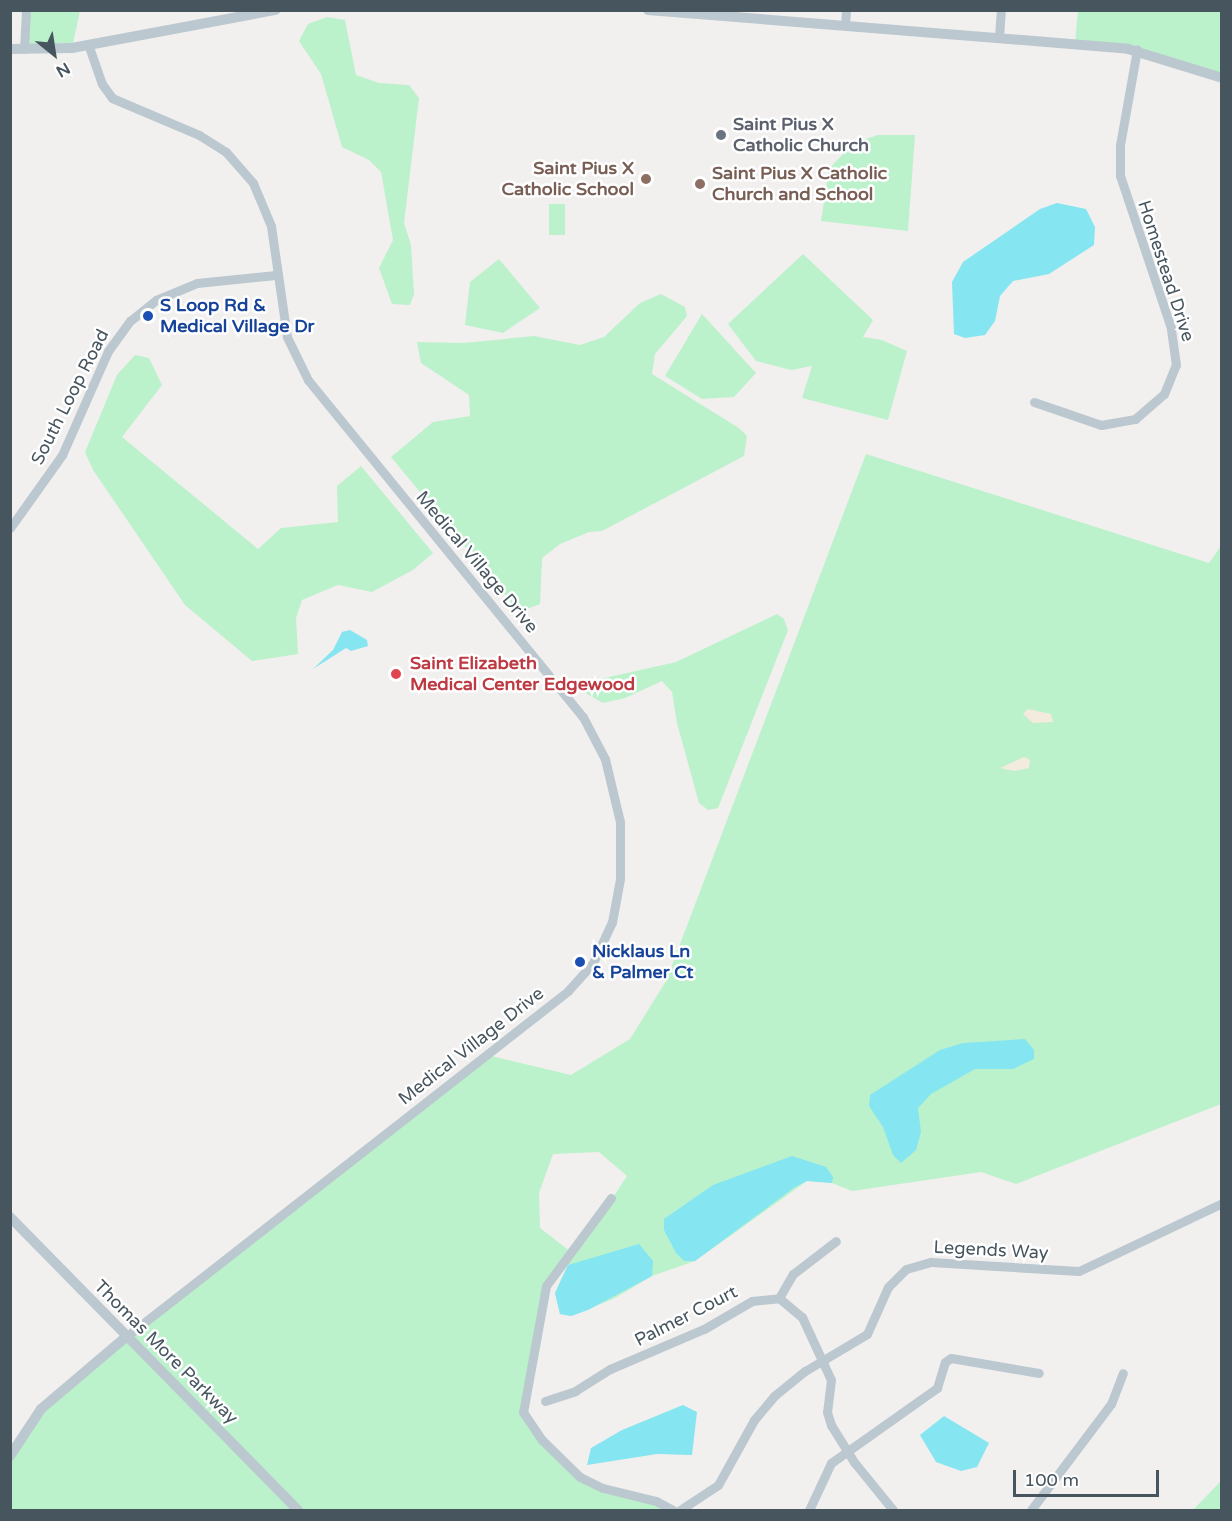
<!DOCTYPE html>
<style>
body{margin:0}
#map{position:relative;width:1232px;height:1521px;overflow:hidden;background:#f2efef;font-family:"Varela Round",sans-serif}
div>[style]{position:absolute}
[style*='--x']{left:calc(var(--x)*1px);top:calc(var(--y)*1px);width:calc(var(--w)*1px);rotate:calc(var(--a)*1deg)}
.green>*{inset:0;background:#bbf2cb;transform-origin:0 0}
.sand>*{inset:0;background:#f4ebdf}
.water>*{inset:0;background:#85e5f1}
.minor>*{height:9px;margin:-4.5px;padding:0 4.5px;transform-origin:4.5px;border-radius:4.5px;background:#bcc8cf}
.tertiary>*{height:10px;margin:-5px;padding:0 5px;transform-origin:5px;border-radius:5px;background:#bcc8cf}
.dots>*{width:16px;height:16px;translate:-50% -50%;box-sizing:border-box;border:3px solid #fff;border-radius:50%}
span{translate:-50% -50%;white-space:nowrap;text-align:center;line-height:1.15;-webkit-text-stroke:5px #fff;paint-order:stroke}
.worship-label{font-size:18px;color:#5b616d;font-weight:700}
.left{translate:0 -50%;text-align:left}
.education-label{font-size:18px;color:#785e54;font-weight:700}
.right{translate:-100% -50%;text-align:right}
.street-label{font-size:18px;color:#46555e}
.transit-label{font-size:18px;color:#164399;font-weight:700}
.health-label{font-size:18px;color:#be3a42;font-weight:700}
.frame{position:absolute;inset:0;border:12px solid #46555e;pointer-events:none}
.north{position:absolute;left:24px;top:24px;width:60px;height:60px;-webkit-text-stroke:4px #fff;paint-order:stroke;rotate:150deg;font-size:16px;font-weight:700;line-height:24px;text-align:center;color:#46555e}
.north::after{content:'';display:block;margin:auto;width:21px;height:27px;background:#46555e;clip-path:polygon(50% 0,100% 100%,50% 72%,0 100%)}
.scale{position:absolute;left:1013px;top:1470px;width:146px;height:27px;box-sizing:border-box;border:3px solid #46555e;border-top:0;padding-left:8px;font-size:18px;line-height:21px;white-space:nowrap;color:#46555e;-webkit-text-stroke:4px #fff;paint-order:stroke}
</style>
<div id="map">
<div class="green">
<i style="clip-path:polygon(26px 11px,80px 11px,72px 48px,24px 49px)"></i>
<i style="clip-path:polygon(1078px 11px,1221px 11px,1221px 78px,1169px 59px,1075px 43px)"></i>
<i style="clip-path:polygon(327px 17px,345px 20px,356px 75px,379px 83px,409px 85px,419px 98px,404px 223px,411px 245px,414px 294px,410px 305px,392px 304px,379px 268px,393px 240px,381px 172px,369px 160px,342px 147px,321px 74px,299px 41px,308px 24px)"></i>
<i style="clip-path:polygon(878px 135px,915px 135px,908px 231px,821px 221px,829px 169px,853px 143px)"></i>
<i style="left:549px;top:204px;width:16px;height:31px"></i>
<i style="clip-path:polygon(803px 254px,873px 320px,863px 337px,882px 340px,907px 351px,888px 420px,802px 398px,812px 366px,791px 370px,756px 361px,728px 324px)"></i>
<i style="clip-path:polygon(499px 259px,540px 308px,503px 333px,465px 325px,470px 282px)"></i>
<i style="clip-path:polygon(661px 294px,685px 307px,687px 316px,655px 354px,652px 374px,739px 428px,747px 436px,744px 456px,602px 531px,589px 532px,560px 544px,542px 558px,540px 604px,519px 612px,391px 457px,433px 422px,470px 416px,469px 395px,421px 363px,417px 342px,464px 343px,534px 336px,580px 345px,604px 337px,640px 303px)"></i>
<i style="clip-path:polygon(702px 314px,756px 373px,734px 397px,702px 399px,665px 376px)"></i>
<i style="clip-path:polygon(135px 355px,149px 358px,162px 385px,122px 437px,258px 549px,281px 528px,338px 522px,337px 486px,361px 466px,433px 553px,413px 570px,372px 592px,338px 585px,302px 600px,296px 618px,298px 654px,252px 661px,185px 605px,93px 470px,85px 452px,117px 375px)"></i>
<i style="clip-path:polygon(866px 454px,1209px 563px,1221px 546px,1221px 1104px,1016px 1184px,981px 1172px,852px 1191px,832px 1183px,807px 1181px,695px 1261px,652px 1276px,615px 1298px,571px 1316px,560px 1314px,555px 1293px,568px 1265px,627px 1176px,599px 1152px,553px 1154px,539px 1193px,540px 1228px,571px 1252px,546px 1286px,523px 1412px,580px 1477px,673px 1510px,11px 1510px,10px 1453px,41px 1409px,487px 1055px,571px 1075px,630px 1039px,666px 981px)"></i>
<i style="clip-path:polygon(777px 614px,784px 619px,788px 630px,718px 808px,708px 810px,699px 803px,677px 723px,672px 692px,662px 681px,625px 698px,603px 703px,582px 691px,587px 682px,676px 662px)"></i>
<i style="clip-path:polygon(1221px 1481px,1221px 1510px,1193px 1510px)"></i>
</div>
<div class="sand">
<i style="clip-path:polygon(1028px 709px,1051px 714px,1053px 722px,1033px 723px,1023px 714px)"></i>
<i style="clip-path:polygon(1024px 757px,1030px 760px,1029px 768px,1014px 771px,1000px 768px)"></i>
</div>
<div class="water">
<i style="clip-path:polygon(1057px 203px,1086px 209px,1095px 227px,1094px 245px,1049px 274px,1013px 281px,1000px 296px,995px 321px,985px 335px,965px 338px,954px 334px,952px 282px,963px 262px,1040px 209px)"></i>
<i style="clip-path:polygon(350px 630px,367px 640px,368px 646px,351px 651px,346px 648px,313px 669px,333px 650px,342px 632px)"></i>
<i style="clip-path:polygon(1025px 1039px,1034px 1050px,1034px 1059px,1013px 1069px,975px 1069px,931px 1094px,918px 1108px,921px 1132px,916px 1150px,901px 1163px,893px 1155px,883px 1127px,869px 1106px,870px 1095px,940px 1050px,963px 1043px)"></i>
<i style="clip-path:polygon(792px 1156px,826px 1167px,833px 1177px,832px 1183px,807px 1181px,795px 1187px,695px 1261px,684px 1261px,676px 1253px,664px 1230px,664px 1219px,713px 1185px)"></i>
<i style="clip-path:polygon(639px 1244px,653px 1261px,652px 1276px,588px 1310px,571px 1316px,560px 1314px,555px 1293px,568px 1265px)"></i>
<i style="clip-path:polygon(683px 1405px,697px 1412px,692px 1455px,657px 1454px,587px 1465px,591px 1448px,622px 1430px)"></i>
<i style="clip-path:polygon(944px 1416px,989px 1443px,977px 1467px,961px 1471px,936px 1462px,920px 1435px)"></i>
</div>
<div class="minor">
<i style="--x:845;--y:25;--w:15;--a:-86"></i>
<i style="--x:999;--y:37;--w:27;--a:-86"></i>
<i style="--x:88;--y:44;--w:42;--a:70.7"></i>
<i style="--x:102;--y:84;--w:17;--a:54"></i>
<i style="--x:112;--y:98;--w:95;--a:23"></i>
<i style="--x:199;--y:135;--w:32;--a:32"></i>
<i style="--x:226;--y:152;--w:41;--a:48.9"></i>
<i style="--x:253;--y:183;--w:47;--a:67.3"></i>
<i style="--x:271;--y:226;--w:112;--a:81.8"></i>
<i style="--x:287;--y:337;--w:48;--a:64"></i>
<i style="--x:308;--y:380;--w:435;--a:50.8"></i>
<i style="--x:583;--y:717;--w:47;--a:62.4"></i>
<i style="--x:605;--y:759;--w:65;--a:76.6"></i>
<i style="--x:620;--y:822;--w:57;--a:90"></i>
<i style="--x:620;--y:879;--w:44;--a:100.5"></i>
<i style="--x:612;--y:922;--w:45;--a:114.9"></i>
<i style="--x:593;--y:963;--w:38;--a:132"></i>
<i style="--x:568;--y:991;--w:560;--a:141.96"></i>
<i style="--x:24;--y:49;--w:39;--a:-87"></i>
<i style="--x:1034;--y:402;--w:71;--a:18.9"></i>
<i style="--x:1101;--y:425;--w:35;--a:-10"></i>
<i style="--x:1135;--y:419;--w:38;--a:-41"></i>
<i style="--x:1164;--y:394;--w:31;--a:-68"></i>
<i style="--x:1176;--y:365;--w:37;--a:-98"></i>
<i style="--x:1171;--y:328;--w:160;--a:-108.5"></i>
<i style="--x:1120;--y:176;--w:31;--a:-90"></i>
<i style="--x:1120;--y:145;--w:97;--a:-79.9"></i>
<i style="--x:10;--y:528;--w:90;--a:-54.5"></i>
<i style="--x:62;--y:455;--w:114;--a:-66.1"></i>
<i style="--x:108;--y:351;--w:37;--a:-54"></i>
<i style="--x:130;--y:321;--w:33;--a:-39"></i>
<i style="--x:156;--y:300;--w:44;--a:-22.5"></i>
<i style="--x:197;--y:283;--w:79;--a:-5.8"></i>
<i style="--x:611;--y:1198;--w:109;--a:126.5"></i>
<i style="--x:546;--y:1286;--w:128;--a:100.3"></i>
<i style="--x:523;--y:1412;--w:32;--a:56"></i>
<i style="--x:541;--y:1439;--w:54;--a:44.3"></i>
<i style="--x:580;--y:1477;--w:25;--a:26"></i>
<i style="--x:603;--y:1488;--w:55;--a:13.8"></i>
<i style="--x:656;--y:1501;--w:19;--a:28"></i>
<i style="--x:779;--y:1298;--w:28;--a:-60"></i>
<i style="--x:793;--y:1274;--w:54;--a:-37.5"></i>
<i style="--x:545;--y:1401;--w:32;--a:-18"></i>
<i style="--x:575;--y:1391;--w:41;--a:-32.2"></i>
<i style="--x:610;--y:1369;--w:102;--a:-23.1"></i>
<i style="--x:704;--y:1329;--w:56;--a:-30.3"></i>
<i style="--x:752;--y:1301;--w:27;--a:-6"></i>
<i style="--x:779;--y:1298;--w:30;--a:40"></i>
<i style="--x:802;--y:1317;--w:69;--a:65.3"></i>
<i style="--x:831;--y:1380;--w:32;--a:97"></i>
<i style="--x:827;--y:1412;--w:14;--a:73"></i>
<i style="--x:831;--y:1425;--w:44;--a:58.1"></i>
<i style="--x:854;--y:1462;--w:62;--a:50.9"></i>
<i style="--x:680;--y:1510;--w:45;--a:-33.3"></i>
<i style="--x:718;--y:1485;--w:74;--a:-61"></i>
<i style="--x:754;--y:1420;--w:31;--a:-50"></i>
<i style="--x:774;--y:1396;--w:40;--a:-39"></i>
<i style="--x:805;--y:1371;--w:72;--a:-30.8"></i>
<i style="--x:867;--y:1334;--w:51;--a:-65.9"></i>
<i style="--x:888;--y:1287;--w:25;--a:-45"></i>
<i style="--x:906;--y:1269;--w:26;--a:-16"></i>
<i style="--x:931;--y:1262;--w:148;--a:3.5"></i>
<i style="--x:1079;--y:1271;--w:158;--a:-25.4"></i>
<i style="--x:809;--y:1510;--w:52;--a:-64.9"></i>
<i style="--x:831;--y:1463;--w:130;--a:-35.3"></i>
<i style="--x:937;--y:1388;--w:27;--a:-73"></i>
<i style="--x:945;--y:1362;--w:7;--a:-34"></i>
<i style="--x:951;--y:1358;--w:89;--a:9.7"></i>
<i style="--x:1031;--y:1510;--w:133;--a:-53"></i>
<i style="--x:1111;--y:1404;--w:33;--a:-69"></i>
</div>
<div class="tertiary">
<i style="--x:648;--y:10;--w:482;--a:4.6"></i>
<i style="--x:1128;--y:49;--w:98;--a:17.1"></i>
<i style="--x:10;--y:49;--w:62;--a:-0.9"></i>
<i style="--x:72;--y:48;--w:207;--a:-10.6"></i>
<i style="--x:10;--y:1217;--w:411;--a:45.5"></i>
<i style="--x:10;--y:1456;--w:56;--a:-56.6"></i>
<i style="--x:41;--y:1409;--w:113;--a:-40.3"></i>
</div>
<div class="dots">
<i style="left:721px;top:135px;background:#6b7280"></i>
<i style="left:646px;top:179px;background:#8d6e63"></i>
<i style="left:700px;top:184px;background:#8d6e63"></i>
<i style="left:148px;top:316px;background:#1a4fb4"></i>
<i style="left:396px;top:674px;background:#e0444e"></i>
<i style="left:580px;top:962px;background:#1a4fb4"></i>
</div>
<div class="worship-label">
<span class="left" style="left:733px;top:135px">Saint Pius X<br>Catholic Church</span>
</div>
<div class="education-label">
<span class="right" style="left:634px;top:179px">Saint Pius X<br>Catholic School</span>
<span class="left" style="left:712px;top:184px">Saint Pius X Catholic<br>Church and School</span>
</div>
<div class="street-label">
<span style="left:1166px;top:271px;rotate:72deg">Homestead Drive</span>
<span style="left:70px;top:397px;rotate:-63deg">South Loop Road</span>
<span style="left:477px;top:562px;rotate:50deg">Medical Village Drive</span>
<span style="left:471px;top:1046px;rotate:-38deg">Medical Village Drive</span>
<span style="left:991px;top:1250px;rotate:3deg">Legends Way</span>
<span style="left:686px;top:1316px;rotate:-27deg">Palmer Court</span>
<span style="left:166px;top:1352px;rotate:45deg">Thomas More Parkway</span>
</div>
<div class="transit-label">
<span class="left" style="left:160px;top:316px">S Loop Rd &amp;<br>Medical Village Dr</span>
<span class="left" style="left:592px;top:962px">Nicklaus Ln<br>&amp; Palmer Ct</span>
</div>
<div class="health-label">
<span class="left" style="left:410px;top:674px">Saint Elizabeth<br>Medical Center Edgewood</span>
</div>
<div class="frame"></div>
<div class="north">N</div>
<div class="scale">100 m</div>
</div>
